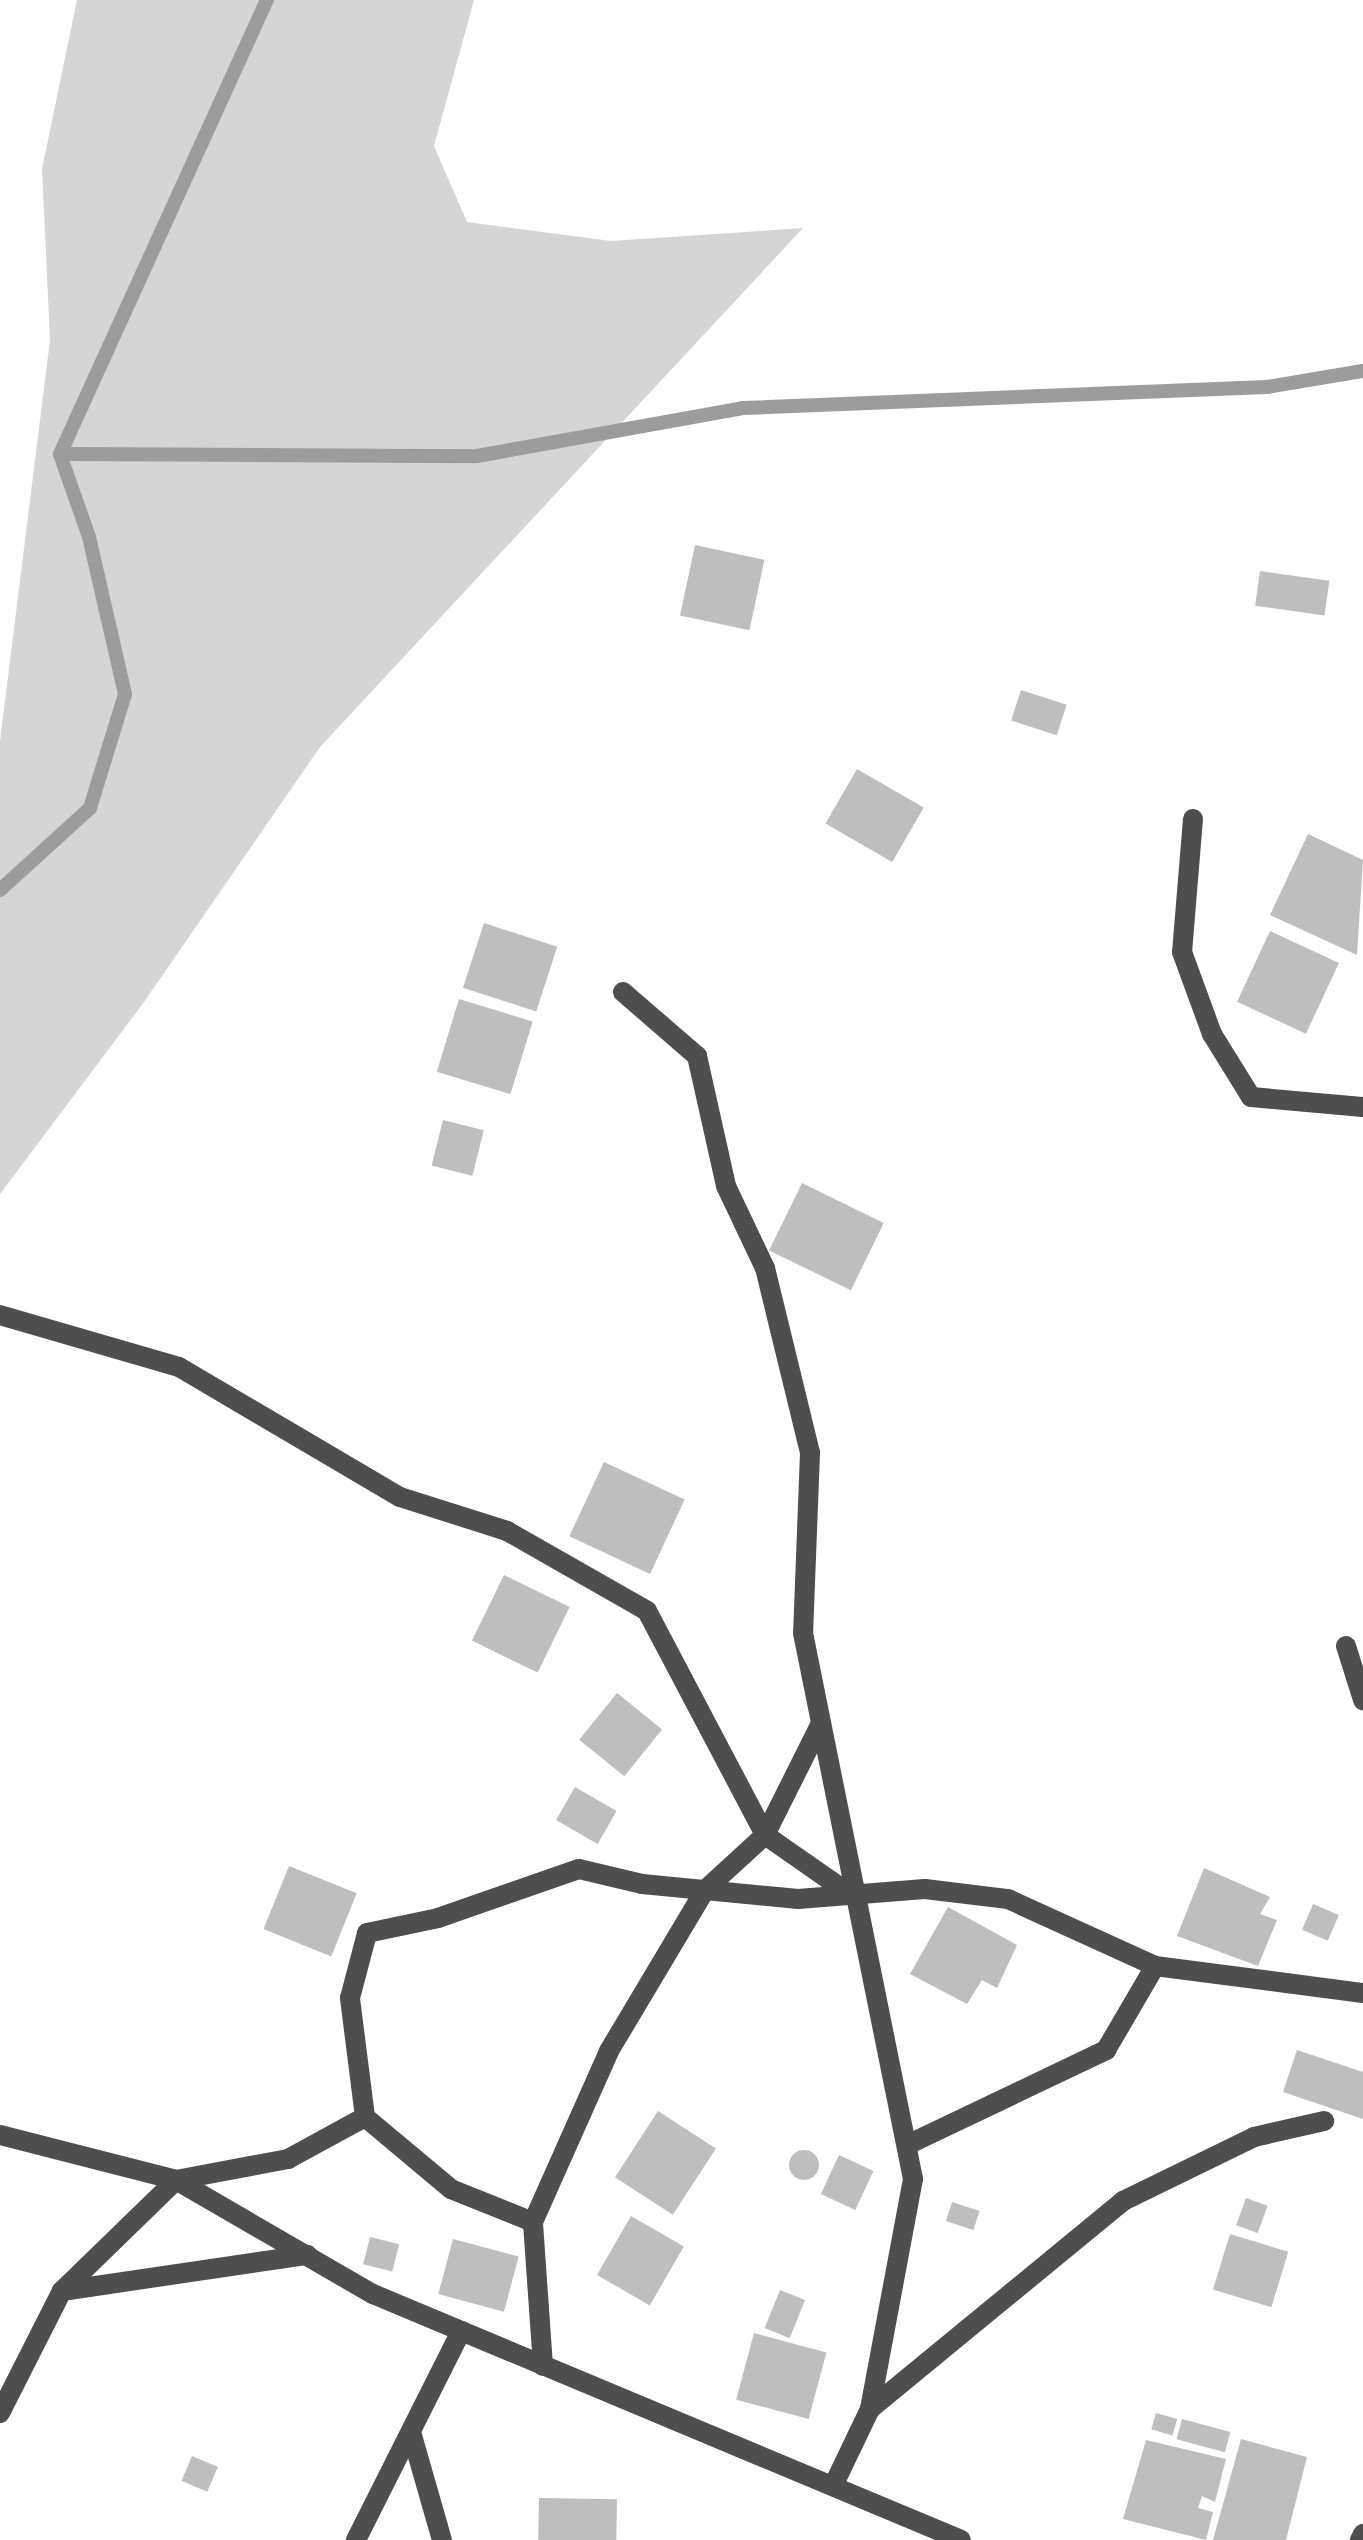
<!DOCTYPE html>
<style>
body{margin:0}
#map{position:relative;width:1363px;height:2540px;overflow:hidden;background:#fff;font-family:"Nunito Sans",sans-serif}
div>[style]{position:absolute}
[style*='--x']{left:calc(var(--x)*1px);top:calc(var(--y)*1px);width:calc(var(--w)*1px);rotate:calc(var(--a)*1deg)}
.green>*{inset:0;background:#d5d5d5}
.stream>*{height:14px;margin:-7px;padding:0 7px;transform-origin:7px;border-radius:7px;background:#9c9c9c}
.building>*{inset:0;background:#bebebe;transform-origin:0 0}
.round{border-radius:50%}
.minor>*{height:20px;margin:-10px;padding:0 10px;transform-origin:10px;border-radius:10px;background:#4e4e4e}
span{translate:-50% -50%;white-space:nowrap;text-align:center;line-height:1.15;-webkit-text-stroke:8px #fff;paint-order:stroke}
</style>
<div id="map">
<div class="green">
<i style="clip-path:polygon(77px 0,474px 0,434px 146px,467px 222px,611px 241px,803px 228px,320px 747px,144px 1002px,0 1194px,0 741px,50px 340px,42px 169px)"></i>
</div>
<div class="stream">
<i style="--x:60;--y:454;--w:417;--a:0.3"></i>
<i style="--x:477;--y:456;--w:270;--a:-10.2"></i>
<i style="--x:743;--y:408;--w:524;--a:-2.29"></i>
<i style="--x:1267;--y:387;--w:97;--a:-9.5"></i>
<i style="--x:0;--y:890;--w:122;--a:-42.3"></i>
<i style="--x:90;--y:808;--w:119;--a:-72.9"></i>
<i style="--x:125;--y:694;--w:161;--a:-102.9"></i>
<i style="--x:89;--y:537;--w:88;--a:-109.3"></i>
<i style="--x:60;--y:454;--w:499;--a:-65.5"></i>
</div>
<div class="building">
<i style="left:695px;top:545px;width:71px;height:72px;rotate:12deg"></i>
<i style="left:1260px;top:571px;width:70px;height:35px;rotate:8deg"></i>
<i style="left:1021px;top:690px;width:48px;height:32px;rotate:18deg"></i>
<i style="left:857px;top:769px;width:77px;height:63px;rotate:30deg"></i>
<i style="clip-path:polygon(1308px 834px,1363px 860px,1357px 955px,1270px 915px)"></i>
<i style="left:484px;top:923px;width:77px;height:68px;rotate:18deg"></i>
<i style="left:1270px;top:931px;width:76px;height:78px;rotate:25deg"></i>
<i style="left:459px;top:999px;width:77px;height:76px;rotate:17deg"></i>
<i style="left:443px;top:1120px;width:42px;height:47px;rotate:14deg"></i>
<i style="left:802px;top:1183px;width:91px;height:75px;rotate:26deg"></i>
<i style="left:604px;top:1462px;width:89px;height:82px;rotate:25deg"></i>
<i style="left:504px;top:1575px;width:73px;height:73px;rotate:26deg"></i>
<i style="left:617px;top:1693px;width:58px;height:60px;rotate:39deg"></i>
<i style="left:575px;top:1787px;width:48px;height:38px;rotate:30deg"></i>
<i style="left:289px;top:1866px;width:73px;height:68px;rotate:22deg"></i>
<i style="clip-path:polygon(1204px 1868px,1270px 1897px,1260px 1914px,1277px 1920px,1258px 1966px,1177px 1936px)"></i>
<i style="left:1313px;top:1904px;width:28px;height:28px;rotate:23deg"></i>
<i style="clip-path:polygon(948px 1907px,1017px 1945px,997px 1988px,982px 1980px,967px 2004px,910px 1974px)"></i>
<i style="clip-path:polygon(1297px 2050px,1363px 2072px,1363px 2119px,1283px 2092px)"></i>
<i style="left:658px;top:2111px;width:69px;height:79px;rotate:33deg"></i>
<i class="round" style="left:789px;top:2150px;width:30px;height:30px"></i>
<i style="left:839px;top:2155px;width:38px;height:43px;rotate:25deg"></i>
<i style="left:1246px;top:2198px;width:23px;height:29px;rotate:20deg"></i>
<i style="left:952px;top:2202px;width:29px;height:20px;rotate:18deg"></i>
<i style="left:631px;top:2216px;width:61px;height:68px;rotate:30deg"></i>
<i style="left:1230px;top:2234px;width:61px;height:58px;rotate:17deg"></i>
<i style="left:370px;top:2237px;width:30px;height:28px;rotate:14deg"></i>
<i style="left:453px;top:2239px;width:68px;height:57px;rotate:15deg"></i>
<i style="left:780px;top:2290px;width:27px;height:41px;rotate:22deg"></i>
<i style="left:754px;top:2333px;width:75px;height:69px;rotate:15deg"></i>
<i style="left:1156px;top:2413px;width:22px;height:17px;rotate:16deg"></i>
<i style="left:1182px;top:2419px;width:50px;height:21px;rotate:15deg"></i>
<i style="clip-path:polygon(1241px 2439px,1307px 2457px,1286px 2540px,1213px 2540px)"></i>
<i style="clip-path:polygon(1146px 2440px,1226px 2459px,1215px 2502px,1202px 2496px,1198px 2508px,1213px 2512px,1206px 2540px,1123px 2519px)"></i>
<i style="left:192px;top:2456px;width:28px;height:27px;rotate:23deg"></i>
<i style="left:539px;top:2498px;width:78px;height:42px;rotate:1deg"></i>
</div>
<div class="minor">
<i style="--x:1193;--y:819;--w:133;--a:94.7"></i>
<i style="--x:1182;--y:952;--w:87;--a:69.9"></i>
<i style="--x:1212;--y:1034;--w:74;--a:58.2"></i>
<i style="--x:1251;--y:1097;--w:112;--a:5.1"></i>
<i style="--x:623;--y:992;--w:98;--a:40.9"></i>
<i style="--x:697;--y:1056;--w:133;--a:77.4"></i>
<i style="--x:726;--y:1186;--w:91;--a:64.6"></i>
<i style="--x:765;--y:1268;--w:190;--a:76.3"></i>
<i style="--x:810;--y:1453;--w:180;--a:92.2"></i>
<i style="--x:803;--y:1633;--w:557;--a:78.61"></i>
<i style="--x:913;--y:2179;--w:234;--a:100.6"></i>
<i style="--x:870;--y:2409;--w:81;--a:115.6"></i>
<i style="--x:0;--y:1315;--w:186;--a:16.2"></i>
<i style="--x:179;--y:1367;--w:256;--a:30.5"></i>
<i style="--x:400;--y:1497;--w:112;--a:17.6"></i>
<i style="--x:507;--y:1531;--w:161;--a:29.7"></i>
<i style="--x:647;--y:1611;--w:253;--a:62.2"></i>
<i style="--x:765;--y:1835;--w:105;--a:34.9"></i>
<i style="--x:1346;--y:1646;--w:57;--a:72.5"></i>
<i style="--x:0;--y:2135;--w:182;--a:14.3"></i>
<i style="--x:176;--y:2180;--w:228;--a:30.1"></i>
<i style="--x:373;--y:2294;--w:637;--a:22.7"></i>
<i style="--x:907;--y:2145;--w:221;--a:-25.5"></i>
<i style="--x:1106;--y:2050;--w:97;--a:-59.7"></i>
<i style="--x:533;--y:2222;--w:187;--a:-66"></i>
<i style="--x:609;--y:2051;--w:187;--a:-59.2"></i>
<i style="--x:705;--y:1890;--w:81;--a:-42.5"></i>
<i style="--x:765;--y:1835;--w:123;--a:-63.4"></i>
<i style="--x:62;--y:2291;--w:248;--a:-8.4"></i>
<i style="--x:543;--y:2366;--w:144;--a:-94"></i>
<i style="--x:533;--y:2222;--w:88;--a:-158.1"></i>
<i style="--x:451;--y:2189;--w:112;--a:-140.1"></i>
<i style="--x:365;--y:2117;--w:120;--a:-97.2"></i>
<i style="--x:350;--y:1998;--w:67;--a:-75.3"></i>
<i style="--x:367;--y:1933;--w:73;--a:-11.9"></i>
<i style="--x:438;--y:1918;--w:149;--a:-19.2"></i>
<i style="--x:579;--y:1869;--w:65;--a:13.4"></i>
<i style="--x:642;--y:1884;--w:157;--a:5.5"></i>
<i style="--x:798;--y:1899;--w:127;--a:-4.5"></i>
<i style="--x:925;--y:1889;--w:84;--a:6.9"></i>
<i style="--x:1008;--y:1899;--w:162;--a:24.5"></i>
<i style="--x:1155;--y:1966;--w:210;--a:7.4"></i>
<i style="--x:870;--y:2409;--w:328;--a:-39.4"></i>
<i style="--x:1123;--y:2201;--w:146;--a:-26"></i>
<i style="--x:1254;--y:2137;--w:72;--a:-12.9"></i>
<i style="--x:0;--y:2413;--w:137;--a:-63.1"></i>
<i style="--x:62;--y:2291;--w:159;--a:-44.2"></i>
<i style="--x:176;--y:2180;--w:114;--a:-10.6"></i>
<i style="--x:288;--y:2159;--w:88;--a:-28.6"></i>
<i style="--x:411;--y:2432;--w:112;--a:74"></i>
<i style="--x:356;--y:2540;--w:234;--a:-63.3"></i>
<i style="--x:1360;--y:2540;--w:7;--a:-63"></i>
</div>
</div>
